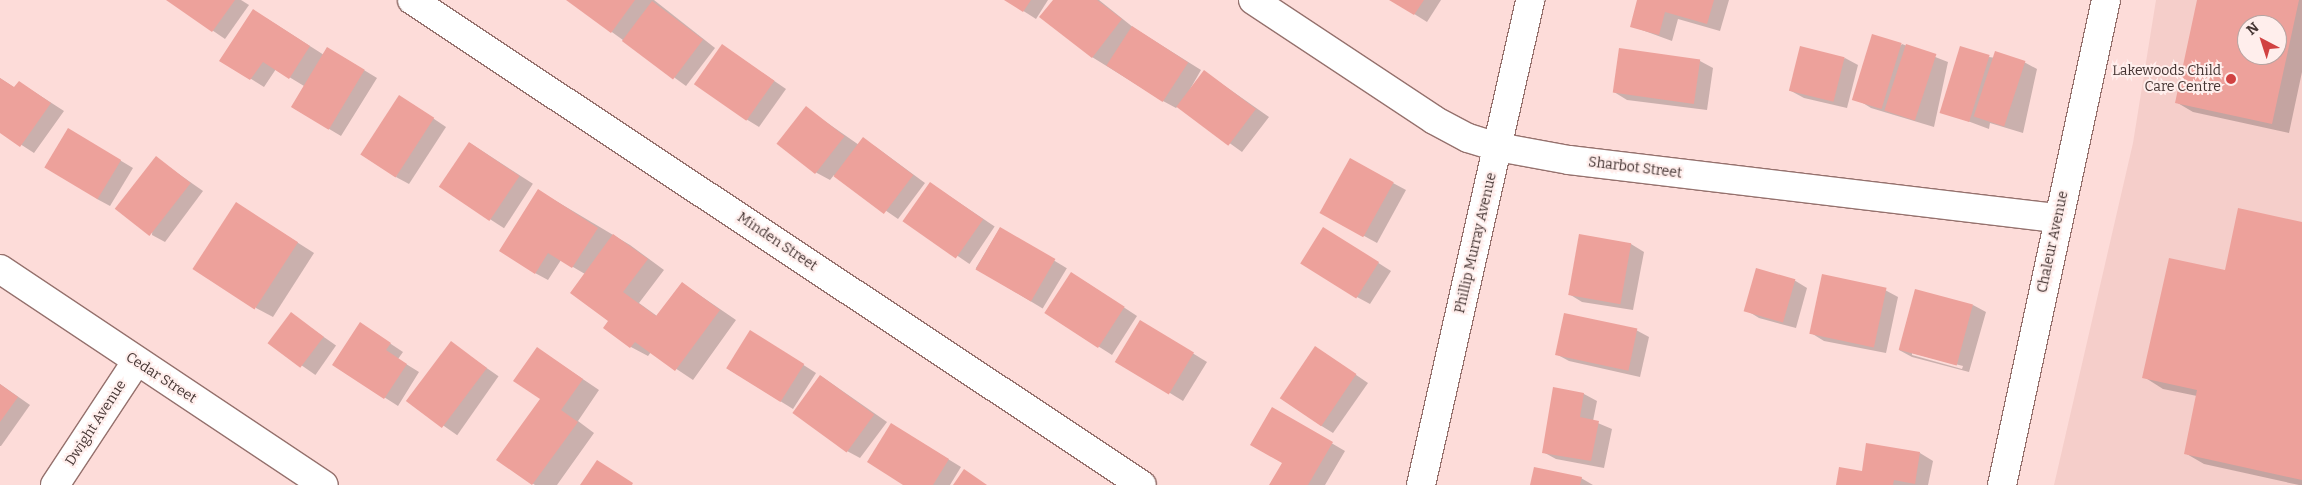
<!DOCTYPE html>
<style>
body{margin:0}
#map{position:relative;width:2302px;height:485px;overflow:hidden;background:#fddcd9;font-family:Bitter,serif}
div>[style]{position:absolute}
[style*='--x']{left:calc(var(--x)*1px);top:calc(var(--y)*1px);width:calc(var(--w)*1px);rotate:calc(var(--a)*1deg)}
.built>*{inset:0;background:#f5ceca}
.shadow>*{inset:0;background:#0003;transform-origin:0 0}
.building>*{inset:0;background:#eda19b;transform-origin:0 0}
.roads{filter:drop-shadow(1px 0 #95716d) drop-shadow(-1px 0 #95716d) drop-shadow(0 1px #95716d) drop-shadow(0 -1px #95716d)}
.minor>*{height:28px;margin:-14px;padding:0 14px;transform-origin:14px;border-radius:14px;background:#fff}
.tertiary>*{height:28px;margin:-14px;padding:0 14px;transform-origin:14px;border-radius:14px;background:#fff}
.dots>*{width:14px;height:14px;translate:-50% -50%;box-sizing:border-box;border:2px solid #ffeeec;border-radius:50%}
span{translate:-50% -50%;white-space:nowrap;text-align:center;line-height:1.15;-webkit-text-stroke:4px #ffeeec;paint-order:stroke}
.poi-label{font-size:14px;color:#453533}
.right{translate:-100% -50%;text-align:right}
.street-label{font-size:14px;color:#453533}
.north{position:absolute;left:2237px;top:15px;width:50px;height:50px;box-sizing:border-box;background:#ffeeec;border:1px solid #b5a4a2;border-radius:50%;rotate:320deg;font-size:14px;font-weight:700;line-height:20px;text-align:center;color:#453533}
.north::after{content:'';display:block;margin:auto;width:18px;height:22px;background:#d14242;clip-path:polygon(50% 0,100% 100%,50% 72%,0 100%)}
</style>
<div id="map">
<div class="built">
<i style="clip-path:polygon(evenodd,2156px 0,2302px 0,2302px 485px,2054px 485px,2133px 143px,2156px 0,2247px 25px,2277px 25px,2277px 55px,2247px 55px,2247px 25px)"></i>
</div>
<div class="shadow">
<i style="clip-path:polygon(168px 0,241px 0,249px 5px,225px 39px)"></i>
<i style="clip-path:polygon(568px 0,654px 0,715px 48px,686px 86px)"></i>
<i style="clip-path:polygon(1006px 0,1048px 0,1036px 19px)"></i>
<i style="clip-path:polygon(1054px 0,1099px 0,1134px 28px,1201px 70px,1185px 98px,1205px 72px,1269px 117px,1242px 152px,1178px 106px,1176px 108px,1163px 101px,1092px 57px)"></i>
<i style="clip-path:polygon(1392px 0,1441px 0,1427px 22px)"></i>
<i style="clip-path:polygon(1638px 0,1729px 0,1720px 31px,1678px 19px,1672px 41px,1631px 26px)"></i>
<i style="clip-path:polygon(evenodd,2199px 0,2302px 0,2302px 72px,2289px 133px,2193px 112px,2176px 102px,2199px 0,2247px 25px,2277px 25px,2277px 55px,2247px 55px,2247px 25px)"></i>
<i style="clip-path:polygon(266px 18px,324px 55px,341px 56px,377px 78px,341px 136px,292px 107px,304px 86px,276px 69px,264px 87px,221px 60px)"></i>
<i style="clip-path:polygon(1902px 44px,1948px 62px,1934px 127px,1871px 108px,1858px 100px)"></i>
<i style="clip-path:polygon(722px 45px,786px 89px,759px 127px,746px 119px)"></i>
<i style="clip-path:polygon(1989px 57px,2024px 62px,2037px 69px,2023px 133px,1990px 123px,1989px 129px,1946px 113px)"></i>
<i style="clip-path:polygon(1845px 58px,1858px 65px,1847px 108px,1804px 98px,1791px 91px)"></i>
<i style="clip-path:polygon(1700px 61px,1713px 68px,1707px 110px,1627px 100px,1614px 92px)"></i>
<i style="clip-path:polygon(0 78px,15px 88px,19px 82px,64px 111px,34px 153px,0 131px)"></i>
<i style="clip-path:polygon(412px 104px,446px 127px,409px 184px,396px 177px)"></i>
<i style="clip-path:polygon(806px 108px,859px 145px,863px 139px,876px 147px,925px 183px,898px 219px,834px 175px,830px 180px,817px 173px,779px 144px)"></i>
<i style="clip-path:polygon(81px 137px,133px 168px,110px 206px,97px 199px)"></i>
<i style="left:470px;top:143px;width:75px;height:53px;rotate:33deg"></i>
<i style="clip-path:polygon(156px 158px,203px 191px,165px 242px,152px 235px)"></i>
<i style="left:930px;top:183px;width:78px;height:45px;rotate:34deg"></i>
<i style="clip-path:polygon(1393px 183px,1406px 190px,1377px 243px,1335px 220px)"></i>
<i style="clip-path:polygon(551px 198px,630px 245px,664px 270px,639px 303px,657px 316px,682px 283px,736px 320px,693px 380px,651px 352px,648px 356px,631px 347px,605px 328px,610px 320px,585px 274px,561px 260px,548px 280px,535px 273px)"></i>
<i style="clip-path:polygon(253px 214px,314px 253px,273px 317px,256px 308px)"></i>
<i style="clip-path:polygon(2302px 223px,2302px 485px,2299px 485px,2204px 464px,2185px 453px,2197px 396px,2163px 389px,2144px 377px,2226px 272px)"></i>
<i style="left:1000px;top:228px;width:78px;height:47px;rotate:31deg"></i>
<i style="clip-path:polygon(1580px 235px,1631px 244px,1644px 252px,1633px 310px,1582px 302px,1569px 294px)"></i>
<i style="clip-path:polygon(1336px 236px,1391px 271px,1370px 304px,1357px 297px)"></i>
<i style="clip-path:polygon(1794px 280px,1807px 288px,1796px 328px,1759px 318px,1746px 310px)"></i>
<i style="clip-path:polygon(1084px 281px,1137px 316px,1112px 355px,1046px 313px)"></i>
<i style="clip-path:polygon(1885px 290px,1898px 297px,1886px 353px,1824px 341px,1811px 333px)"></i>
<i style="clip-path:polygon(evenodd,1973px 305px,1986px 312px,1969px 372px,1912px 357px,1899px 350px,1973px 305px,1912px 353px,1963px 366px,1962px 369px,1912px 355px,1912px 353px)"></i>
<i style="left:291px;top:314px;width:55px;height:36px;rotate:35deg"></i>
<i style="clip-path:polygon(1153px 329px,1207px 362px,1183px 401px,1116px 360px)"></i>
<i style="clip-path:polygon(1636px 330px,1649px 337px,1640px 377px,1569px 361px,1556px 354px)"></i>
<i style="clip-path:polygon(373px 332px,403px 352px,398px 359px,419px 372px,398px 406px,334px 365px)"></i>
<i style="clip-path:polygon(763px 339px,816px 373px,793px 409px,727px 368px)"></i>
<i style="left:451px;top:343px;width:58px;height:72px;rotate:35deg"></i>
<i style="clip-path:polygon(1315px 347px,1368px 383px,1333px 433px,1320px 425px)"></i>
<i style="clip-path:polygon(537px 348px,599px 390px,578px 421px,594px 433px,557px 485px,535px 485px,498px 460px,541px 399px)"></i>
<i style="clip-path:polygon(821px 376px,887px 422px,860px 458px,847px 451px)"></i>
<i style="clip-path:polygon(0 384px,30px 405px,1px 446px,0 446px)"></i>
<i style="clip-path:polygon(1554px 388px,1584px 394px,1597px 401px,1593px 421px,1612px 429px,1604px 468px,1556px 459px,1543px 452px)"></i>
<i style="clip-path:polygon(1273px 409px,1345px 451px,1325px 485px,1271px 485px,1283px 462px)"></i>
<i style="clip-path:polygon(904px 432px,961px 467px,950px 485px,905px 485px)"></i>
<i style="clip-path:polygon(1920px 453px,1933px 461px,1928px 485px,1838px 485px,1863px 472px)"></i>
<i style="clip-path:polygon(1581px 478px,1593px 485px,1531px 485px)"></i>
</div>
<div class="building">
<i style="clip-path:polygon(166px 0,235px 0,212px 32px)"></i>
<i style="clip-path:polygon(566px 0,635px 0,611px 33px)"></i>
<i style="clip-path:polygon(1004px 0,1031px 0,1023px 12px)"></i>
<i style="clip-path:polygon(1053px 0,1097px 0,1122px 19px,1092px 58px,1039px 17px)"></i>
<i style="clip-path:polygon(1389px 0,1424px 0,1414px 15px)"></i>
<i style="clip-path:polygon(1637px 0,1714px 0,1707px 24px,1665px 12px,1659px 35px,1630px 27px)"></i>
<i style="clip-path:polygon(evenodd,2197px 0,2299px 0,2272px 124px,2175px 103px,2197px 0,2247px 25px,2277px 25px,2277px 55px,2247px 55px,2247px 25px)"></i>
<i style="left:652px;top:1px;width:64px;height:50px;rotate:37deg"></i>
<i style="clip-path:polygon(253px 9px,310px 46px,289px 79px,263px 62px,250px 80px,219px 61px)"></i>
<i style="left:1132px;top:26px;width:67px;height:47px;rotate:33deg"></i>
<i style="left:1872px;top:34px;width:31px;height:69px;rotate:17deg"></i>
<i style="left:722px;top:44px;width:64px;height:49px;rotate:35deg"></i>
<i style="left:1906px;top:44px;width:32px;height:70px;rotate:18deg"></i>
<i style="left:1800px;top:46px;width:46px;height:46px;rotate:14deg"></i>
<i style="left:1960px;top:46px;width:31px;height:70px;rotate:17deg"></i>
<i style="left:327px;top:47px;width:44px;height:70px;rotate:31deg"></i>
<i style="left:1619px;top:48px;width:82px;height:45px;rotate:8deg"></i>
<i style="left:1995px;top:51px;width:32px;height:69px;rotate:18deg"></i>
<i style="left:1204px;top:70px;width:65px;height:46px;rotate:37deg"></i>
<i style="clip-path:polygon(0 78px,14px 87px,19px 81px,51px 103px,20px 147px,0 133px)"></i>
<i style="left:399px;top:95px;width:42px;height:71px;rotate:33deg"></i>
<i style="left:806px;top:106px;width:49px;height:48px;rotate:38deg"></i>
<i style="left:68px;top:128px;width:62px;height:46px;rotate:31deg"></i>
<i style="left:863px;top:137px;width:63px;height:49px;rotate:37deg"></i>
<i style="left:469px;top:142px;width:61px;height:54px;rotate:34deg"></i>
<i style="left:156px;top:156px;width:44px;height:67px;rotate:38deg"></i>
<i style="left:1350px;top:158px;width:50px;height:63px;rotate:29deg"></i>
<i style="left:930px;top:182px;width:65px;height:48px;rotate:35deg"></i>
<i style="clip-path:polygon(538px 189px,598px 228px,572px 268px,548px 253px,535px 274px,499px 251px)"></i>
<i style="left:236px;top:202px;width:74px;height:80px;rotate:33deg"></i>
<i style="clip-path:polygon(2238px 208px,2302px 222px,2302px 480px,2184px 454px,2197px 390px,2142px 378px,2169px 258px,2225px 270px)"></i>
<i style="left:1000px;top:227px;width:64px;height:49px;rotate:30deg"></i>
<i style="left:1323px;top:227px;width:66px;height:43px;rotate:32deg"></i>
<i style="clip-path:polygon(613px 234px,648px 259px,623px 292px,656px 316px,682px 282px,720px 310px,675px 371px,635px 342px,630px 348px,603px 328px,608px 321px,570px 293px)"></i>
<i style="left:1579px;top:234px;width:53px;height:62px;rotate:10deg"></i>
<i style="left:1756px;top:268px;width:41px;height:45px;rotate:16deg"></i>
<i style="left:1071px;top:272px;width:64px;height:49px;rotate:33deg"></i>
<i style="left:1822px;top:274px;width:66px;height:61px;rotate:12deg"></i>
<i style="left:1915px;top:289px;width:60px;height:63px;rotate:15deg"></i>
<i style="left:291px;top:312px;width:41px;height:39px;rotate:37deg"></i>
<i style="left:1564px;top:313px;width:75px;height:43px;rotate:12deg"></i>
<i style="left:1140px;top:320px;width:63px;height:49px;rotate:31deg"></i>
<i style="clip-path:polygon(360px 322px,391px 343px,386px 350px,407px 364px,384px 399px,332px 365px)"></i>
<i style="left:750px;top:330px;width:64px;height:45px;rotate:32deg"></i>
<i style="left:451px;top:341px;width:45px;height:75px;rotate:37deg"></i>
<i style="left:1315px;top:346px;width:50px;height:63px;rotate:34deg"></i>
<i style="clip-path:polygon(537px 347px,583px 379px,561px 410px,578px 422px,532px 485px,496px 460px,540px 399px,513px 381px)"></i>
<i style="left:820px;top:375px;width:67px;height:47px;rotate:36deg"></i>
<i style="clip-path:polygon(0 384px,18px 397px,0 422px)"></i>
<i style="clip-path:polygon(1553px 387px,1584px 393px,1580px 417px,1599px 421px,1591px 461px,1542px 453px)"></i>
<i style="clip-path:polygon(1272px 407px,1333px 442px,1308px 485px,1269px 485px,1282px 463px,1250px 445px)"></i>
<i style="clip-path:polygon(891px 423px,949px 459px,933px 485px,903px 485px,867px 462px)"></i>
<i style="clip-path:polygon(1866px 443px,1920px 452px,1915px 484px,1894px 480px,1893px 485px,1836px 485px,1839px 467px,1862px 471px)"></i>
<i style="clip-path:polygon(597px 460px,633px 483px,632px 485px,580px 485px)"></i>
<i style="clip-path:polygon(1534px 467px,1582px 477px,1580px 485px,1530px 485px)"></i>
<i style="clip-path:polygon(964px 469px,987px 485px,953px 485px)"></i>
</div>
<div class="roads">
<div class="minor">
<i style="--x:412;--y:0;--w:876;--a:33.6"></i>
<i style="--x:1253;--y:0;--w:217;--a:33.5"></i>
<i style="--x:1434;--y:120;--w:38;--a:28"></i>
<i style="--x:1468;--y:138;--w:31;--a:17"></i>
<i style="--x:1498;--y:147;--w:72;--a:10.4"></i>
<i style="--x:1569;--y:160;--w:492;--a:6.8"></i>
<i style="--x:55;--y:485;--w:147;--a:-56.6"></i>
<i style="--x:2002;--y:485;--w:496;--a:-77.9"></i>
</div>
<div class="tertiary">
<i style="--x:0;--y:269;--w:389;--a:33.7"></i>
<i style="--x:1421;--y:485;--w:497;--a:-77.3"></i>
</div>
</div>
<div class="dots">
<i style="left:2231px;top:79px;background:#d14242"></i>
</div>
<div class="poi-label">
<span class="right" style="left:2221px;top:79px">Lakewoods Child<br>Care Centre</span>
</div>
<div class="street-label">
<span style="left:1635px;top:168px;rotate:7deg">Sharbot Street</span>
<span style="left:777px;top:242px;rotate:34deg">Minden Street</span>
<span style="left:2053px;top:242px;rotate:-78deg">Chaleur Avenue</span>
<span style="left:1476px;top:243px;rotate:-77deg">Phillip Murray Avenue</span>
<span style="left:161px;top:378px;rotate:33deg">Cedar Street</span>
<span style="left:96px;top:423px;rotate:-57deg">Dwight Avenue</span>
</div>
<div class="north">N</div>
</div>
